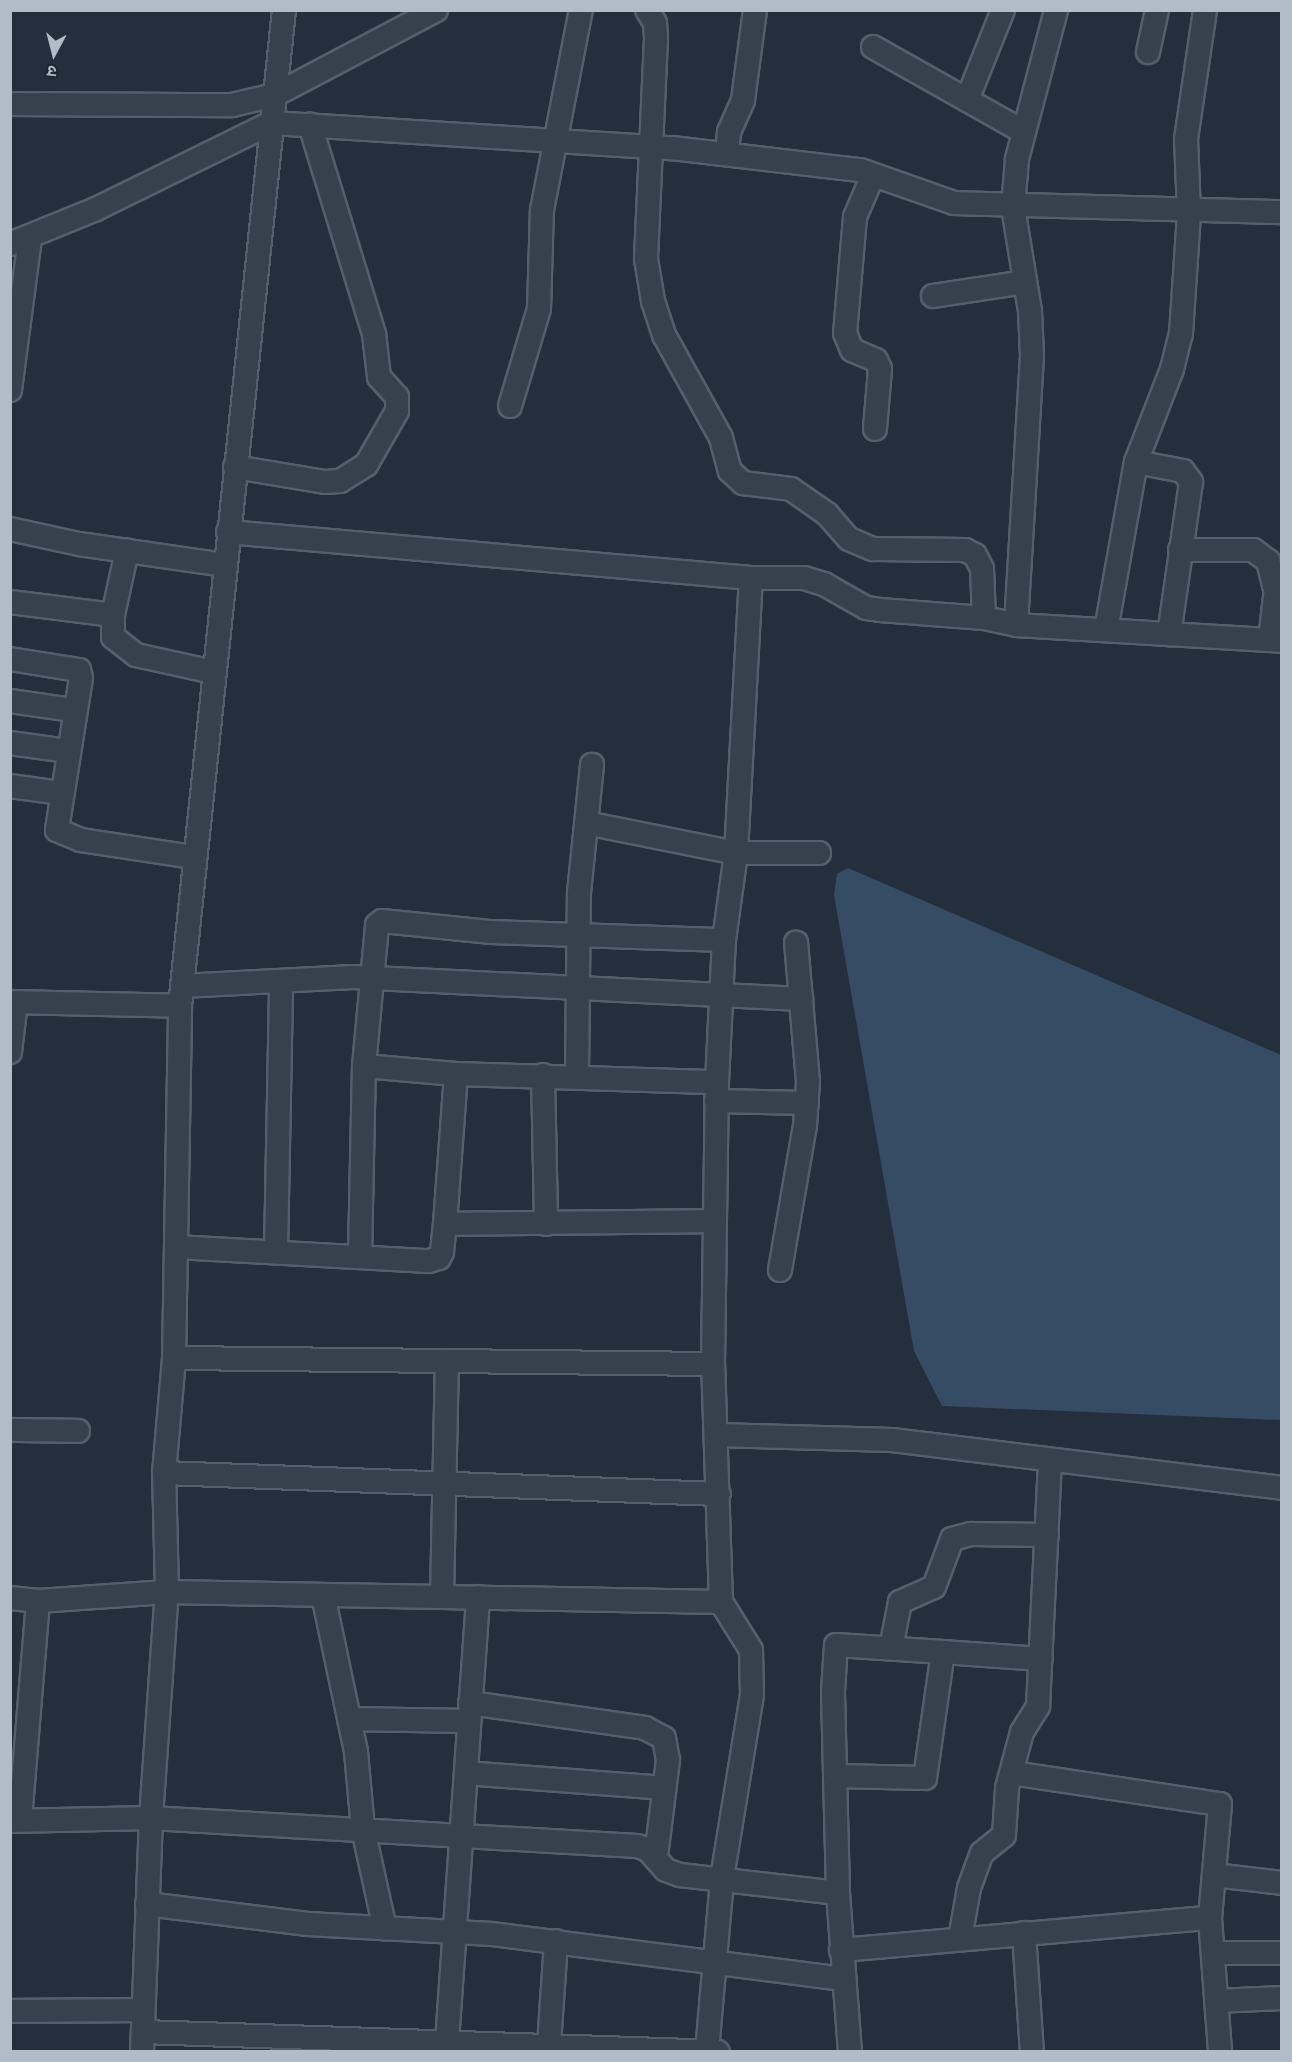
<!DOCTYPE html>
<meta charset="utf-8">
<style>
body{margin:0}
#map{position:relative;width:1292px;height:2062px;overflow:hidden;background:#232f3d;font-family:Lato,"Noto Sans Devanagari",sans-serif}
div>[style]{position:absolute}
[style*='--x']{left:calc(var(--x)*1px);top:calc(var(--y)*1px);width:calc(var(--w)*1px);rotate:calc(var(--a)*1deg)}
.water>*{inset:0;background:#364c64}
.roads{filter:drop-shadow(2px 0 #555f6b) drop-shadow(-2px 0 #555f6b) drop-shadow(0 2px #555f6b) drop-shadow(0 -2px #555f6b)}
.minor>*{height:22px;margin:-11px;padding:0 11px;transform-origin:11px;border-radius:11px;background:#36414d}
span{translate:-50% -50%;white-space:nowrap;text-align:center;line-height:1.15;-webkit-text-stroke:5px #1c2632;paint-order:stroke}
.frame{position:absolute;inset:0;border:12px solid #b2bcc8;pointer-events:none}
.north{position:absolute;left:24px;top:24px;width:60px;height:60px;-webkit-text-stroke:4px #1c2632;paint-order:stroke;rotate:187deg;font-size:16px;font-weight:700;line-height:24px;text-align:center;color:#b2bcc8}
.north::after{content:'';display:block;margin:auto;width:21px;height:27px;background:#b2bcc8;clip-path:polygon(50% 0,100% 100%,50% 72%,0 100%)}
</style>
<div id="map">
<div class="water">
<i style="clip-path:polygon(848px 868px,1281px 1055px,1281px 1420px,942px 1406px,914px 1351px,834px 895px,837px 874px)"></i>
</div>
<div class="roads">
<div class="minor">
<i style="--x:647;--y:10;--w:15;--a:58"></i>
<i style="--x:655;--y:23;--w:15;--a:86"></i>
<i style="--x:656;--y:38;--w:221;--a:92.6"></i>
<i style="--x:646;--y:259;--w:43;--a:80.5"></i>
<i style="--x:653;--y:301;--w:36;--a:72"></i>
<i style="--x:664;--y:335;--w:118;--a:61"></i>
<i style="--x:721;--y:438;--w:34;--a:75"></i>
<i style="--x:730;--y:471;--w:18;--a:43"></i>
<i style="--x:743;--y:483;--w:48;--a:7.1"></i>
<i style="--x:791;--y:489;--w:44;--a:34.8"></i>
<i style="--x:827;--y:514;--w:33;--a:49"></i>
<i style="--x:849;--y:539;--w:26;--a:23"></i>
<i style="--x:873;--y:549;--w:92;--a:0.6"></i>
<i style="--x:965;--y:550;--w:11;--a:27"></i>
<i style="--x:975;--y:555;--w:16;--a:63"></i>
<i style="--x:982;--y:569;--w:49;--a:87.7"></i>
<i style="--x:873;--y:47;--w:173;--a:29.4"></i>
<i style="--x:1148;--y:52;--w:43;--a:-77.9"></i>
<i style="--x:967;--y:100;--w:97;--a:-68.2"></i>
<i style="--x:10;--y:104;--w:222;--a:0.3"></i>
<i style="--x:232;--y:105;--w:44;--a:-13.1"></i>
<i style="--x:275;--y:95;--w:182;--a:-27.8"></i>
<i style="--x:727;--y:154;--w:22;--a:-85"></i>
<i style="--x:729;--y:132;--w:35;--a:-66"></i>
<i style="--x:743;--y:100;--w:91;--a:-82.4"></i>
<i style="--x:873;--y:175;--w:46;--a:113.2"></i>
<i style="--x:855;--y:217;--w:116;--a:94.9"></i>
<i style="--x:845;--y:333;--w:18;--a:68"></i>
<i style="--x:852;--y:350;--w:26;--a:23"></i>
<i style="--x:876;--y:360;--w:10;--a:66"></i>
<i style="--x:880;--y:369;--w:60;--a:94.8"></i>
<i style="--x:10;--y:244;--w:93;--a:-22.1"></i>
<i style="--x:96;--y:209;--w:195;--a:-26.2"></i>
<i style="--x:271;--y:123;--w:402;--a:3.6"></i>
<i style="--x:672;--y:148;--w:189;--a:6.7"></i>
<i style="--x:860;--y:170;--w:100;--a:19.3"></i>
<i style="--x:954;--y:203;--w:328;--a:1.6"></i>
<i style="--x:933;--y:296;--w:93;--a:-8.7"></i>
<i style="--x:10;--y:390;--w:152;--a:-82.5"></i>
<i style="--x:510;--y:406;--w:101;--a:-73.4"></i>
<i style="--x:539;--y:309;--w:99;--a:-88.3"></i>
<i style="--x:542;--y:210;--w:204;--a:-79"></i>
<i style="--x:1136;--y:462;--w:48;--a:10.8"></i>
<i style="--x:1183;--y:471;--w:14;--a:54"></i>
<i style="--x:1191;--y:482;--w:154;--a:98.2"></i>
<i style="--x:235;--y:467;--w:91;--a:9.5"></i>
<i style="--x:325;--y:482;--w:15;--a:-4"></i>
<i style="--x:340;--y:481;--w:31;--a:-32"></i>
<i style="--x:366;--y:465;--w:62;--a:-60.1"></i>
<i style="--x:397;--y:411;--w:14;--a:-90"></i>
<i style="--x:397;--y:397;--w:27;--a:-132"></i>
<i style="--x:379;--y:377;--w:43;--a:-96.6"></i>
<i style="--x:374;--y:334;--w:219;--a:-107"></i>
<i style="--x:10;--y:529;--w:71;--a:12.3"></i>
<i style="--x:79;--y:544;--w:148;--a:8.2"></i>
<i style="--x:228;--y:532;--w:525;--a:5.03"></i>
<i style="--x:751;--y:578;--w:53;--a:0"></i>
<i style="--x:804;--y:578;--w:21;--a:17"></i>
<i style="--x:824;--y:584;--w:48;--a:29.7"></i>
<i style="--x:866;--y:608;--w:14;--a:8"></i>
<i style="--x:880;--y:610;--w:104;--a:4.4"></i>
<i style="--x:984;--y:618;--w:33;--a:12"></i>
<i style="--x:1016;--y:625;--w:266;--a:3.4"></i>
<i style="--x:1180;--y:550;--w:73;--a:0"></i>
<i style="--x:1253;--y:550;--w:19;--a:36"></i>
<i style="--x:1268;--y:561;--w:25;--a:76"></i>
<i style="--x:1274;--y:585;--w:9;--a:27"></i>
<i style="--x:10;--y:602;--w:104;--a:7.2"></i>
<i style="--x:113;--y:615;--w:22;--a:90"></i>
<i style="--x:113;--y:637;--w:29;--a:38"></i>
<i style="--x:136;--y:655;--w:79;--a:12.4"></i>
<i style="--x:113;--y:615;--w:66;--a:-77.7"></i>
<i style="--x:1016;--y:625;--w:269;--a:-86.6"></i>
<i style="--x:1032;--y:356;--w:45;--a:-92.5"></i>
<i style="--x:1030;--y:311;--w:105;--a:-99.3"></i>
<i style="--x:1013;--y:207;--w:48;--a:-85.2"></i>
<i style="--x:1017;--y:159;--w:154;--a:-75.3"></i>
<i style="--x:1106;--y:630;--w:171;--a:-79.9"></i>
<i style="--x:1136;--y:462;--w:100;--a:-68.8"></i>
<i style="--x:1172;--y:369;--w:36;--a:-76"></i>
<i style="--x:1181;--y:334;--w:121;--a:-86.2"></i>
<i style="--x:1189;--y:213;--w:74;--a:-92.3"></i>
<i style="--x:1186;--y:139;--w:130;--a:-81.6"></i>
<i style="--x:1270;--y:640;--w:52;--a:-83.4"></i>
<i style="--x:10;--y:659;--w:70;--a:9.1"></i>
<i style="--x:79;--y:670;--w:8;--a:76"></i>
<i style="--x:81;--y:678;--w:154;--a:99"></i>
<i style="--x:57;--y:830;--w:26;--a:23"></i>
<i style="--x:81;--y:840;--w:113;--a:8.6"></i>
<i style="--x:10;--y:701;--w:64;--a:8.1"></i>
<i style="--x:10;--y:743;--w:59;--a:7.9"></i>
<i style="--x:10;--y:786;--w:50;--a:8"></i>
<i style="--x:586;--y:823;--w:153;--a:11.3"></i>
<i style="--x:736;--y:853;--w:83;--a:0"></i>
<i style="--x:182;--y:986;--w:171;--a:-3"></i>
<i style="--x:353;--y:977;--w:449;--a:2.8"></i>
<i style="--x:10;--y:1002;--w:170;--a:1.3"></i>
<i style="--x:10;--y:1052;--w:50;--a:-83.2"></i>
<i style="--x:364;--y:1066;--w:92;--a:5"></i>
<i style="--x:456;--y:1074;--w:261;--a:1.8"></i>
<i style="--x:456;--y:1074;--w:150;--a:94.2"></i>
<i style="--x:445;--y:1224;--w:270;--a:-0.6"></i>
<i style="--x:543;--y:1075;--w:149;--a:88.8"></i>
<i style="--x:577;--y:1076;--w:183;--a:-89.4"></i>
<i style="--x:579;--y:893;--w:129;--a:-84.2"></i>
<i style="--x:716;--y:1101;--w:91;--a:1.3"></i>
<i style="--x:176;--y:1247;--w:253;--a:3.2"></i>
<i style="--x:429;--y:1261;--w:10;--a:-17"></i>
<i style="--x:439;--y:1258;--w:7;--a:-63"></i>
<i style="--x:442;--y:1252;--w:28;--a:-84"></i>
<i style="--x:276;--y:1251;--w:270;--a:-88.9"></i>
<i style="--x:360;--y:1255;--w:189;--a:-88.8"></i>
<i style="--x:364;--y:1066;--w:142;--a:-84.7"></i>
<i style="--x:377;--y:925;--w:6;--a:-39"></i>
<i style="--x:382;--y:921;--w:110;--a:5.8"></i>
<i style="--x:491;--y:932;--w:233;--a:2"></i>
<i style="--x:780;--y:1270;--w:146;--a:-80.2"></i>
<i style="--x:805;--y:1126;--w:44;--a:-86.1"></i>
<i style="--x:808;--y:1082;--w:140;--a:-94.9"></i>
<i style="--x:713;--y:1364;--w:282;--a:-89.2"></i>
<i style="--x:717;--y:1082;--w:142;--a:-87.2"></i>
<i style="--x:724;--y:940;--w:88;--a:-82.1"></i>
<i style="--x:736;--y:853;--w:275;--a:-86.9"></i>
<i style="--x:10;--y:1430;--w:68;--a:0.8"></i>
<i style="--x:717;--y:1435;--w:175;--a:1.6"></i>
<i style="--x:892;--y:1440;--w:393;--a:7"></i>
<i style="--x:164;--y:1473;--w:555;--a:2.17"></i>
<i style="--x:323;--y:1595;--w:160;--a:78.1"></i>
<i style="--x:356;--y:1752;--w:77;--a:84.8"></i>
<i style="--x:363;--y:1829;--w:102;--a:77.6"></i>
<i style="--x:442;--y:1596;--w:235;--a:-88.8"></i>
<i style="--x:10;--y:1598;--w:28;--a:6"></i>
<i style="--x:38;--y:1601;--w:129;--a:-4"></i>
<i style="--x:167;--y:1592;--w:554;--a:1.03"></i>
<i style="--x:721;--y:1602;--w:238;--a:-91.9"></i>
<i style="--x:713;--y:1364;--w:539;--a:-179.36"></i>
<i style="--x:891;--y:1648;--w:47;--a:-78.9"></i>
<i style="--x:900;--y:1602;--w:37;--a:-24"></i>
<i style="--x:934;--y:1587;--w:51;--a:-69.4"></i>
<i style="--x:952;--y:1539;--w:20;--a:-15"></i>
<i style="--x:971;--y:1534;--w:76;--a:0.8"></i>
<i style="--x:943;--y:1652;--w:98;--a:4.1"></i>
<i style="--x:470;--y:1703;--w:177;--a:8.1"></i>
<i style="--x:645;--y:1728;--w:21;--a:28"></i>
<i style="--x:664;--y:1738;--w:22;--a:80"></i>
<i style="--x:668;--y:1760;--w:98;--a:97.1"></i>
<i style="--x:349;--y:1719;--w:120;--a:1"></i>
<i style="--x:466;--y:1773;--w:199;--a:4.3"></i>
<i style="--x:1012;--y:1773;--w:210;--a:8.5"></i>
<i style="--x:1220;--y:1804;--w:114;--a:95"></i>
<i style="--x:835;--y:1776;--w:90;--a:1.3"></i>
<i style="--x:925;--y:1778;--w:127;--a:-81.9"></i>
<i style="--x:943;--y:1652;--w:107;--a:-176.3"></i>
<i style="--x:836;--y:1645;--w:47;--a:93.7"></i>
<i style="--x:833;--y:1692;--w:84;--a:88.6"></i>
<i style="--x:835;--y:1776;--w:117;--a:88.5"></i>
<i style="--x:838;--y:1893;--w:159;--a:85.7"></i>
<i style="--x:20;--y:1820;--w:220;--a:-85.3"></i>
<i style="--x:10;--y:1821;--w:141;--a:-1.2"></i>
<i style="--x:151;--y:1818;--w:487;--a:3.3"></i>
<i style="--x:637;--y:1846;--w:10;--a:17"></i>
<i style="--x:647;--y:1849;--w:28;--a:48"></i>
<i style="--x:666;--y:1870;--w:15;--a:20"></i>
<i style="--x:680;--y:1875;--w:159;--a:6.5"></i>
<i style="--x:1214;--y:1875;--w:68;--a:6.7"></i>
<i style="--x:147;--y:1904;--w:162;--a:7.1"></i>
<i style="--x:308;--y:1924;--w:184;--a:3.1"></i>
<i style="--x:492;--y:1934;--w:355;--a:7.3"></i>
<i style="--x:1024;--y:1933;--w:119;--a:86.2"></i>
<i style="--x:960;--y:1939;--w:52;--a:-80"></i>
<i style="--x:969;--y:1888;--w:37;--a:-70"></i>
<i style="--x:982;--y:1853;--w:28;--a:-39"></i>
<i style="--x:1004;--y:1835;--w:47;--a:-86.3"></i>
<i style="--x:1007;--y:1788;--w:58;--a:-75"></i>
<i style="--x:1022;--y:1732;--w:31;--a:-58"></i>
<i style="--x:1038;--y:1706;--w:246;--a:-87.2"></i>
<i style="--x:841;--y:1950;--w:370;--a:-5"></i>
<i style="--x:1210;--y:1918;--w:134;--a:85.7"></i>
<i style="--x:1213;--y:1953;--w:69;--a:0"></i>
<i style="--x:1216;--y:2001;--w:66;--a:-2.6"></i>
<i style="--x:10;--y:2011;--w:133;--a:-0.4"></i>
<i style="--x:143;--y:2032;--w:575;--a:1.99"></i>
<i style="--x:447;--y:2042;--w:446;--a:-86"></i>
<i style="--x:549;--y:2045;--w:104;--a:-86.1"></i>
<i style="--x:707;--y:2051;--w:174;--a:-85"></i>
<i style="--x:722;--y:1878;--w:186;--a:-80.7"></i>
<i style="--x:752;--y:1694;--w:44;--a:-91.3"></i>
<i style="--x:751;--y:1650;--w:57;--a:-122"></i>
<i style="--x:142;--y:2052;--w:234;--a:-87.8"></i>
<i style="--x:151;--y:1818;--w:227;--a:-86"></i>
<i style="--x:167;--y:1592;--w:119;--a:-91.4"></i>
<i style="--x:164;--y:1473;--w:115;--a:-85"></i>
<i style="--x:174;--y:1358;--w:352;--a:-89"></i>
<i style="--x:180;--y:1006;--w:1001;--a:-84.04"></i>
</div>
</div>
<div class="frame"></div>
<div class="north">उ</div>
</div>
